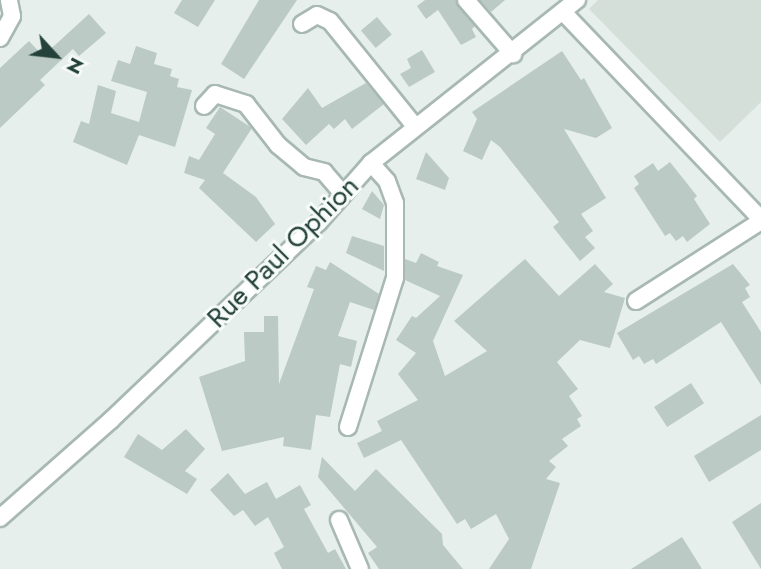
<!DOCTYPE html>
<style>
body{margin:0}
#map{position:relative;width:761px;height:569px;overflow:hidden;background:#e6efeb;font-family:Jost,sans-serif}
div>[style]{position:absolute}
[style*='--x']{left:calc(var(--x)*1px);top:calc(var(--y)*1px);width:calc(var(--w)*1px);rotate:calc(var(--a)*1deg)}
.built>*{inset:0;background:#d4dfda}
.building>*{inset:0;background:#bbcac4;transform-origin:0 0}
.roads{filter:drop-shadow(2px 0 #a8b8b2) drop-shadow(-2px 0 #a8b8b2) drop-shadow(0 2px #a8b8b2) drop-shadow(0 -2px #a8b8b2)}
.street>*{height:16px;margin:-8px;padding:0 8px;transform-origin:8px;border-radius:8px;background:#fff}
span{translate:-50% -50%;white-space:nowrap;text-align:center;line-height:1.15;-webkit-text-stroke:6px #f7fbf9;paint-order:stroke}
.street-label{font-size:28px;color:#24423a}
.north{position:absolute;left:21px;top:21px;width:70px;height:70px;-webkit-text-stroke:5px #f7fbf9;paint-order:stroke;rotate:117deg;font-size:19px;font-weight:700;line-height:28px;text-align:center;color:#24423a}
.north::after{content:'';display:block;margin:auto;width:24px;height:32px;background:#24423a;clip-path:polygon(50% 0,100% 100%,50% 72%,0 100%)}
</style>
<div id="map">
<div class="built">
<i style="clip-path:polygon(598px 0,761px 0,761px 102px,720px 142px,589px 9px)"></i>
</div>
<div class="building">
<i style="clip-path:polygon(182px 0,215px 0,198px 27px,174px 13px)"></i>
<i style="clip-path:polygon(259px 0,297px 0,244px 79px,221px 64px)"></i>
<i style="clip-path:polygon(425px 0,456px 0,475px 26px,472px 29px,476px 37px,461px 45px,438px 10px,426px 19px,417px 6px)"></i>
<i style="clip-path:polygon(480px 0,505px 0,491px 12px)"></i>
<i style="clip-path:polygon(89px 14px,106px 33px,79px 56px,73px 49px,40px 80px,45px 85px,0 128px,0 68px,29px 41px,43px 56px)"></i>
<i style="left:377px;top:17px;width:23px;height:21px;rotate:50deg"></i>
<i style="clip-path:polygon(136px 46px,157px 53px,154px 64px,172px 69px,170px 76px,179px 79px,177px 87px,192px 90px,175px 147px,139px 135px,127px 165px,73px 142px,81px 121px,89px 124px,98px 85px,116px 91px,111px 113px,139px 122px,147px 92px,111px 81px,118px 60px,130px 64px)"></i>
<i style="clip-path:polygon(422px 50px,435px 72px,409px 87px,400px 74px,411px 68px,407px 59px)"></i>
<i style="clip-path:polygon(562px 51px,581px 80px,584px 78px,612px 128px,596px 138px,564px 129px,606px 198px,581px 214px,593px 231px,585px 237px,595px 248px,580px 261px,553px 227px,559px 222px,500px 147px,491px 140px,482px 160px,463px 151px,477px 119px,472px 112px)"></i>
<i style="clip-path:polygon(366px 83px,384px 104px,352px 129px,345px 119px,334px 129px,329px 124px,306px 145px,282px 119px,308px 88px,322px 108px)"></i>
<i style="clip-path:polygon(220px 107px,252px 128px,223px 173px,256px 197px,275px 224px,256px 242px,199px 188px,205px 180px,184px 173px,189px 156px,199px 160px,215px 134px,206px 128px)"></i>
<i style="clip-path:polygon(426px 152px,449px 178px,445px 190px,416px 179px)"></i>
<i style="clip-path:polygon(670px 162px,697px 196px,694px 199px,710px 224px,687px 242px,683px 236px,676px 241px,670px 233px,665px 236px,634px 188px,639px 184px,634px 176px,653px 163px,658px 171px)"></i>
<i style="clip-path:polygon(372px 191px,384px 205px,380px 219px,362px 209px)"></i>
<i style="clip-path:polygon(352px 236px,384px 246px,384px 271px,346px 253px)"></i>
<i style="clip-path:polygon(421px 253px,439px 262px,437px 266px,463px 275px,433px 341px,445px 376px,487px 351px,454px 321px,525px 259px,559px 296px,595px 264px,613px 284px,604px 292px,625px 298px,610px 348px,580px 340px,557px 362px,578px 389px,569px 396px,582px 416px,577px 419px,581px 426px,562px 439px,568px 446px,549px 461px,556px 467px,546px 479px,560px 483px,531px 569px,489px 569px,509px 539px,496px 514px,471px 529px,465px 519px,457px 524px,401px 440px,364px 458px,357px 443px,382px 431px,377px 421px,418px 400px,398px 374px,416px 353px,396px 340px,412px 316px,416px 318px,440px 296px,405px 280px,405px 259px,416px 263px)"></i>
<i style="clip-path:polygon(330px 262px,379px 294px,374px 310px,350px 302px,338px 336px,357px 341px,351px 367px,340px 364px,330px 417px,316px 415px,311px 450px,283px 446px,284px 437px,222px 451px,199px 377px,245px 361px,244px 332px,264px 332px,264px 316px,278px 316px,279px 384px,314px 289px,307px 287px,316px 266px,326px 270px)"></i>
<i style="clip-path:polygon(733px 264px,750px 285px,745px 288px,750px 297px,742px 302px,761px 332px,761px 385px,721px 322px,656px 364px,653px 359px,644px 364px,639px 356px,633px 360px,617px 333px)"></i>
<i style="left:691px;top:383px;width:24px;height:44px;rotate:57deg"></i>
<i style="clip-path:polygon(761px 415px,761px 450px,709px 482px,694px 456px)"></i>
<i style="clip-path:polygon(186px 429px,205px 449px,185px 471px,197px 479px,187px 494px,124px 457px,138px 434px,162px 450px)"></i>
<i style="clip-path:polygon(322px 457px,355px 491px,376px 469px,442px 534px,443px 545px,463px 569px,379px 569px,368px 553px,377px 547px,318px 477px)"></i>
<i style="clip-path:polygon(228px 473px,245px 494px,267px 482px,276px 499px,300px 485px,311px 505px,304px 509px,328px 553px,335px 549px,346px 569px,282px 569px,274px 553px,284px 547px,268px 517px,255px 526px,243px 510px,234px 516px,210px 490px)"></i>
<i style="clip-path:polygon(761px 503px,761px 569px,732px 522px)"></i>
<i style="clip-path:polygon(682px 537px,702px 569px,631px 569px)"></i>
</div>
<div class="roads">
<div class="street">
<i style="--x:466;--y:0;--w:72;--a:49"></i>
<i style="--x:564;--y:13;--w:285;--a:46.3"></i>
<i style="--x:302;--y:24;--w:17;--a:-31"></i>
<i style="--x:317;--y:15;--w:14;--a:25"></i>
<i style="--x:330;--y:21;--w:134;--a:51.1"></i>
<i style="--x:0;--y:38;--w:25;--a:-61"></i>
<i style="--x:12;--y:16;--w:16;--a:-101"></i>
<i style="--x:204;--y:106;--w:16;--a:-47"></i>
<i style="--x:215;--y:94;--w:33;--a:18"></i>
<i style="--x:246;--y:104;--w:52;--a:52"></i>
<i style="--x:278;--y:145;--w:34;--a:40"></i>
<i style="--x:304;--y:167;--w:21;--a:14"></i>
<i style="--x:324;--y:172;--w:29;--a:49"></i>
<i style="--x:636;--y:301;--w:148;--a:-32.6"></i>
<i style="--x:348;--y:427;--w:156;--a:-72.5"></i>
<i style="--x:395;--y:278;--w:75;--a:-90"></i>
<i style="--x:395;--y:203;--w:23;--a:-110"></i>
<i style="--x:387;--y:181;--w:24;--a:-132"></i>
<i style="--x:0;--y:518;--w:148;--a:-41.4"></i>
<i style="--x:111;--y:420;--w:287;--a:-43.6"></i>
<i style="--x:319;--y:222;--w:79;--a:-48.6"></i>
<i style="--x:371;--y:163;--w:263;--a:-38.4"></i>
<i style="--x:339;--y:520;--w:53;--a:66.8"></i>
</div>
</div>
<div class="street-label">
<span style="left:283px;top:252px;rotate:-45deg">Rue Paul Ophion</span>
</div>
<div class="north">N</div>
</div>
